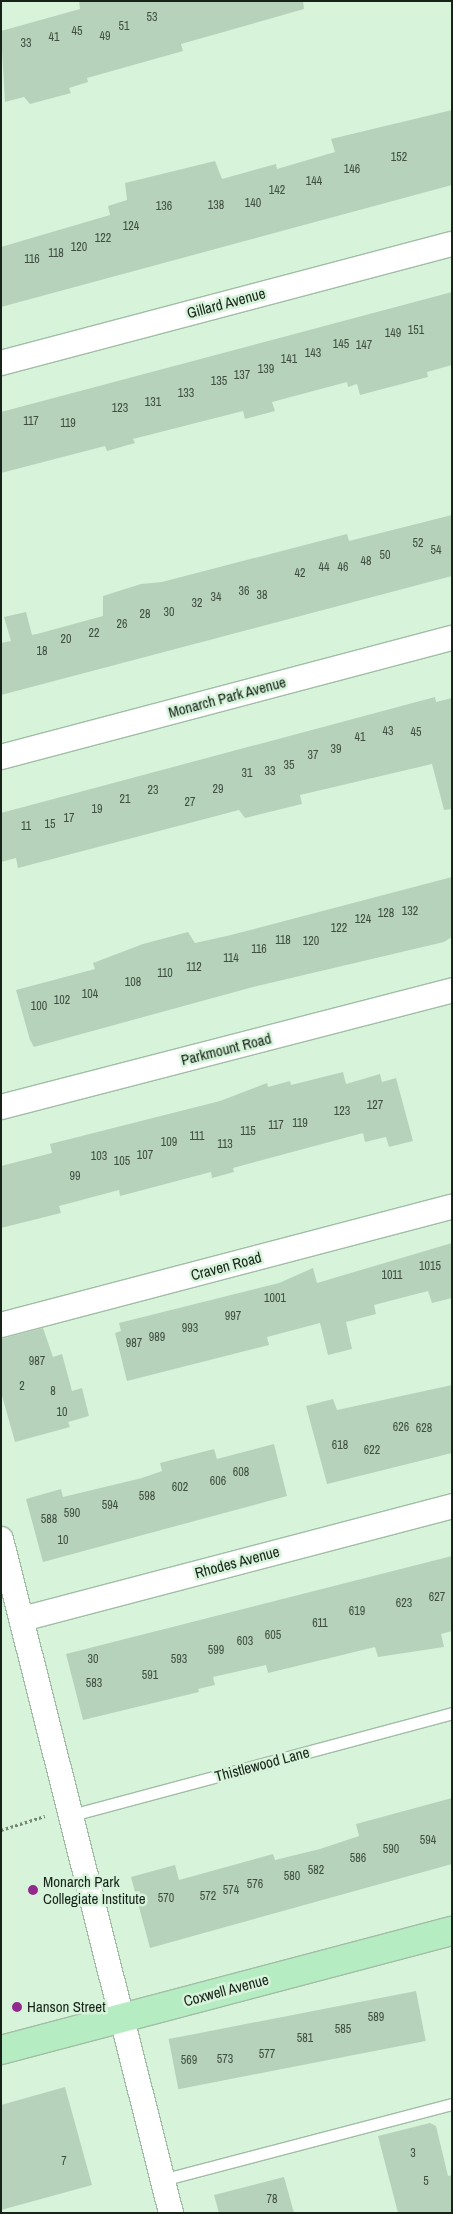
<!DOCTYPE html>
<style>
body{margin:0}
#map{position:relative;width:453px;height:2214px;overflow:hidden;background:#d7f4db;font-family:"Archivo Narrow",sans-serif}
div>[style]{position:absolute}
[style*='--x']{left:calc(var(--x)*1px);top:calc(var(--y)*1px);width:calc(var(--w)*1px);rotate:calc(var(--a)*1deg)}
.building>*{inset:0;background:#b6d2ba;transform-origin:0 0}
.path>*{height:3px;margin-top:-1.5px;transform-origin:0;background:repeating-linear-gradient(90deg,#758878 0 2.5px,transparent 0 5px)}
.roads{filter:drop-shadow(1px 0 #a1bda6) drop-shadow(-1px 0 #a1bda6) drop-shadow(0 1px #a1bda6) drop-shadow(0 -1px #a1bda6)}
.service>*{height:11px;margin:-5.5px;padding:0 5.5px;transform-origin:5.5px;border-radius:5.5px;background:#fff}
.minor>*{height:24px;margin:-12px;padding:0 12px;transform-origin:12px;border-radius:12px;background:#fff}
.primary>*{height:28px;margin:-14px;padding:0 14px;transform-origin:14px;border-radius:14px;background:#b6ecc2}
.dots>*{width:14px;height:14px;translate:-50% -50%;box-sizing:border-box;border:2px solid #d7f4db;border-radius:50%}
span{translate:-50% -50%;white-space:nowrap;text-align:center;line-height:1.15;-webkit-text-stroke:5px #d7f4db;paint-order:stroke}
.number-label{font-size:12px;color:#3f4e41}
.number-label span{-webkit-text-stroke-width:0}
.street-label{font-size:15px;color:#172219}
.poi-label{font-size:15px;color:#172219}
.left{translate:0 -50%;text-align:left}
.frame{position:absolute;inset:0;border:2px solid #172219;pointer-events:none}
</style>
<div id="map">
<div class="building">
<i style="clip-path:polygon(79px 1px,303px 1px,304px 9px,181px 44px,183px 51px,87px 78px,88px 82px,69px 88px,71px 93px,30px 104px,24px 97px,5px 102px,1px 31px,80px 9px)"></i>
<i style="clip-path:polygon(452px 110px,452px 185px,1px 307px,1px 247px,110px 215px,108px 206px,127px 200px,125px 183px,215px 161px,222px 179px,276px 164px,277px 169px,335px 152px,331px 139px)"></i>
<i style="clip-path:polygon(452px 292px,452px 365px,427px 372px,428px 377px,360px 395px,357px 384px,348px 387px,347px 382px,272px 402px,275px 411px,245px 419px,243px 411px,133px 439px,135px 443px,107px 451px,105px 446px,1px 473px,1px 412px)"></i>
<i style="clip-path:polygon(452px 515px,452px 576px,1px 695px,1px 643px,11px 641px,4px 617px,26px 612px,32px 635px,37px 634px,103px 616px,103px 596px,141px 584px,162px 582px,347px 534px,349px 541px)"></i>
<i style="clip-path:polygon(435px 697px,436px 702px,452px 698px,452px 809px,444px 810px,432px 764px,300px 795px,302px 804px,245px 818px,239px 810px,18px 868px,16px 858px,1px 862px,1px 813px)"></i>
<i style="clip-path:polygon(452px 877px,452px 937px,444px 942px,253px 987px,34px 1047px,30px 1040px,16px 990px,95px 969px,93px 963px,143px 944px,188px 932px,195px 943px,231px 935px)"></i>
<i style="clip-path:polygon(343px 1072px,346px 1084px,380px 1074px,382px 1082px,396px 1078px,413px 1141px,389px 1147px,386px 1137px,365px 1142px,363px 1133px,233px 1168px,234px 1172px,212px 1178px,211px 1172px,120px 1196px,119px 1190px,59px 1206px,61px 1213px,1px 1228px,1px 1166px,52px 1153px,50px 1144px,220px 1101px,267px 1083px,268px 1087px,290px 1081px,291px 1085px)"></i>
<i style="clip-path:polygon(452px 1243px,452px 1298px,432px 1303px,428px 1291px,374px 1305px,376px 1314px,346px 1322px,352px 1349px,328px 1355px,320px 1323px,267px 1337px,269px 1345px,127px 1381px,115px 1333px,121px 1331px,119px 1323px,279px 1283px,313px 1268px,317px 1283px)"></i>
<i style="clip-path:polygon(43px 1328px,53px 1357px,62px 1354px,72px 1391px,82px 1388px,89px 1416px,68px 1422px,70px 1427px,15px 1442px,1px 1392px,1px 1339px)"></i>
<i style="clip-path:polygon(452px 1385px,452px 1453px,327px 1484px,306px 1406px,333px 1399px,337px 1410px)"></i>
<i style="clip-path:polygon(274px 1444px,287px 1496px,43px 1562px,26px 1499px,61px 1489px,63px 1497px,142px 1478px,162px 1471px,160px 1463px,214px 1449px,217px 1459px)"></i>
<i style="clip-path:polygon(452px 1556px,452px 1631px,441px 1634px,444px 1647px,378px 1657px,375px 1647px,268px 1673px,266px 1665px,213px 1677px,215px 1685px,198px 1689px,199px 1692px,83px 1720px,66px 1654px)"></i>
<i style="clip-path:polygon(452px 1798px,452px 1864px,150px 1948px,131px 1877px,175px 1865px,179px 1880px,273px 1854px,275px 1860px,320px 1849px,359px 1836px,356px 1824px)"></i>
<i style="left:416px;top:1991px;width:51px;height:252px;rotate:79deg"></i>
<i style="clip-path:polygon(65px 2087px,92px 2185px,1px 2210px,1px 2105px)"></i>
<i style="clip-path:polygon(430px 2123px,436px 2126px,448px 2176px,452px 2175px,452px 2213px,398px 2213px,378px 2136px)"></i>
<i style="clip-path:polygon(284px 2177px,294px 2213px,219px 2213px,214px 2195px)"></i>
</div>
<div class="path">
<i style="--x:1;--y:1830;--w:46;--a:-17.7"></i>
</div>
<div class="roads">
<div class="service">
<i style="--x:72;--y:1815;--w:393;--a:-15"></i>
<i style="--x:162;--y:2180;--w:300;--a:-14.7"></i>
</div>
<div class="minor">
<i style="--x:1;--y:363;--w:466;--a:-14.8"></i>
<i style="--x:1;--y:757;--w:466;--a:-14.8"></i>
<i style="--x:1;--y:1107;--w:466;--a:-14.5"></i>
<i style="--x:1;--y:1325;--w:466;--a:-14.7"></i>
<i style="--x:1;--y:1539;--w:695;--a:75.84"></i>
<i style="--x:22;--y:1619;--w:445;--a:-14.7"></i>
</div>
<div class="primary">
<i style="--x:1;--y:2050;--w:466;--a:-14.8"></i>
</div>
</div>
<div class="dots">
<i style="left:33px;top:1890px;background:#922a8e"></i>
<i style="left:17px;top:2007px;background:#922a8e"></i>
</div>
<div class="number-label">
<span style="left:152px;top:18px">53</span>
<span style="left:124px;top:27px">51</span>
<span style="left:77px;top:32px">45</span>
<span style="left:105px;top:37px">49</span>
<span style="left:54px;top:38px">41</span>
<span style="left:26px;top:44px">33</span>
<span style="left:399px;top:158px">152</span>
<span style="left:352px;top:170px">146</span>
<span style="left:314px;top:182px">144</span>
<span style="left:277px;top:191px">142</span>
<span style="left:253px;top:204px">140</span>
<span style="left:216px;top:206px">138</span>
<span style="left:164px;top:207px">136</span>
<span style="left:131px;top:227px">124</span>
<span style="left:103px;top:239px">122</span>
<span style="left:79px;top:248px">120</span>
<span style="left:56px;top:254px">118</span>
<span style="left:32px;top:260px">116</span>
<span style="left:416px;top:331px">151</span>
<span style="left:393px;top:334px">149</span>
<span style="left:341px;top:345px">145</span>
<span style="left:364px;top:346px">147</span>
<span style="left:313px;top:354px">143</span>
<span style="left:289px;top:360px">141</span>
<span style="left:266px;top:370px">139</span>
<span style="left:242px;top:376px">137</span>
<span style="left:219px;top:382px">135</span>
<span style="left:186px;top:394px">133</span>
<span style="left:153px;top:403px">131</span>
<span style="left:120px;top:409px">123</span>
<span style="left:31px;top:422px">117</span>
<span style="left:68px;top:424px">119</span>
<span style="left:418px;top:544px">52</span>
<span style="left:436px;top:551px">54</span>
<span style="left:385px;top:556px">50</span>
<span style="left:366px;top:562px">48</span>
<span style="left:324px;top:568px">44</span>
<span style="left:343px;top:568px">46</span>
<span style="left:300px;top:574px">42</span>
<span style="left:244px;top:592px">36</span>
<span style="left:262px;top:596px">38</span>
<span style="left:216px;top:598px">34</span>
<span style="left:197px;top:604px">32</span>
<span style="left:169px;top:613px">30</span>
<span style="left:145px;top:615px">28</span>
<span style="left:122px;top:625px">26</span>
<span style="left:94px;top:634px">22</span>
<span style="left:66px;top:640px">20</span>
<span style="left:42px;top:652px">18</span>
<span style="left:388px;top:732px">43</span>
<span style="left:416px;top:733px">45</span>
<span style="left:360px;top:738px">41</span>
<span style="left:336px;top:750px">39</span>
<span style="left:313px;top:756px">37</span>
<span style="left:289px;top:766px">35</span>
<span style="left:270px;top:772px">33</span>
<span style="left:247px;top:774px">31</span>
<span style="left:218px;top:790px">29</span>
<span style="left:153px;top:791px">23</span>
<span style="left:125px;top:800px">21</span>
<span style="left:190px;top:803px">27</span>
<span style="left:97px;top:810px">19</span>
<span style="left:69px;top:819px">17</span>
<span style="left:50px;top:825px">15</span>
<span style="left:26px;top:827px">11</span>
<span style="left:410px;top:912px">132</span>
<span style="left:386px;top:914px">128</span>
<span style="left:363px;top:920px">124</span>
<span style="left:339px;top:929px">122</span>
<span style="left:283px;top:941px">118</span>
<span style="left:311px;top:942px">120</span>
<span style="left:259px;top:950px">116</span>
<span style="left:231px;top:959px">114</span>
<span style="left:194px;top:968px">112</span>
<span style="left:165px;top:974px">110</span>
<span style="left:133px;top:983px">108</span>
<span style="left:90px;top:995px">104</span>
<span style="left:62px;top:1001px">102</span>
<span style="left:39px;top:1007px">100</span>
<span style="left:375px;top:1106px">127</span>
<span style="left:342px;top:1112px">123</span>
<span style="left:300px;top:1124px">119</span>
<span style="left:276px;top:1126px">117</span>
<span style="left:248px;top:1132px">115</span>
<span style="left:197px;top:1137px">111</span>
<span style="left:169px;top:1143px">109</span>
<span style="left:225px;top:1145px">113</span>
<span style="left:145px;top:1156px">107</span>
<span style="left:99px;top:1157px">103</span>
<span style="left:122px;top:1162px">105</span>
<span style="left:75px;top:1177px">99</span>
<span style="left:430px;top:1267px">1015</span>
<span style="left:392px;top:1276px">1011</span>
<span style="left:275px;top:1299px">1001</span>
<span style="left:233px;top:1317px">997</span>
<span style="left:190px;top:1329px">993</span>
<span style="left:157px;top:1338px">989</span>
<span style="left:134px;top:1344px">987</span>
<span style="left:37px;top:1362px">987</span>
<span style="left:22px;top:1387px">2</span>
<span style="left:53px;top:1392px">8</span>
<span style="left:62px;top:1413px">10</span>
<span style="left:401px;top:1428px">626</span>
<span style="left:424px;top:1429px">628</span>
<span style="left:340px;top:1446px">618</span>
<span style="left:372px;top:1451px">622</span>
<span style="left:241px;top:1473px">608</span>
<span style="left:218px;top:1482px">606</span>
<span style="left:180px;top:1488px">602</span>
<span style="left:147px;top:1497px">598</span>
<span style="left:110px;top:1506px">594</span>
<span style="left:72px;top:1514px">590</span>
<span style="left:49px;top:1520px">588</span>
<span style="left:63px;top:1541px">10</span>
<span style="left:437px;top:1598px">627</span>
<span style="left:404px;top:1604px">623</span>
<span style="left:357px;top:1612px">619</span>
<span style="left:320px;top:1624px">611</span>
<span style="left:273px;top:1636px">605</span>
<span style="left:245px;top:1642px">603</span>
<span style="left:216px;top:1651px">599</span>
<span style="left:93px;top:1660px">30</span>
<span style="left:179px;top:1660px">593</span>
<span style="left:150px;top:1676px">591</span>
<span style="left:94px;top:1684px">583</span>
<span style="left:428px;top:1841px">594</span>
<span style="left:391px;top:1850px">590</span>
<span style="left:358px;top:1859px">586</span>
<span style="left:316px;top:1871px">582</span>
<span style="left:292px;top:1877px">580</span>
<span style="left:255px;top:1885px">576</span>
<span style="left:231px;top:1891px">574</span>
<span style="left:208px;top:1897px">572</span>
<span style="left:166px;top:1899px">570</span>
<span style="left:376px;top:2018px">589</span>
<span style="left:343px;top:2030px">585</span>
<span style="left:305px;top:2039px">581</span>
<span style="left:267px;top:2055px">577</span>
<span style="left:225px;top:2060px">573</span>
<span style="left:189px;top:2061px">569</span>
<span style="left:413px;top:2154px">3</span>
<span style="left:64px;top:2162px">7</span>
<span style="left:426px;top:2182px">5</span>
<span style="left:272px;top:2200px">78</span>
</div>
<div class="street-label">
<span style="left:226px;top:303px;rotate:-15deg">Gillard Avenue</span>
<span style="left:227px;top:697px;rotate:-15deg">Monarch Park Avenue</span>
<span style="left:226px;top:1049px;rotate:-14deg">Parkmount Road</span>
<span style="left:226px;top:1266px;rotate:-15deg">Craven Road</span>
<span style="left:237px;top:1562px;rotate:-15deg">Rhodes Avenue</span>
<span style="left:262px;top:1764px;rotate:-15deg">Thistlewood Lane</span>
<span style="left:226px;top:1990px;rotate:-15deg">Coxwell Avenue</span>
</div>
<div class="poi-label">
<span class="left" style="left:43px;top:1890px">Monarch Park<br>Collegiate Institute</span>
<span class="left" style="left:27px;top:2007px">Hanson Street</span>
</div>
<div class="frame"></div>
</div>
